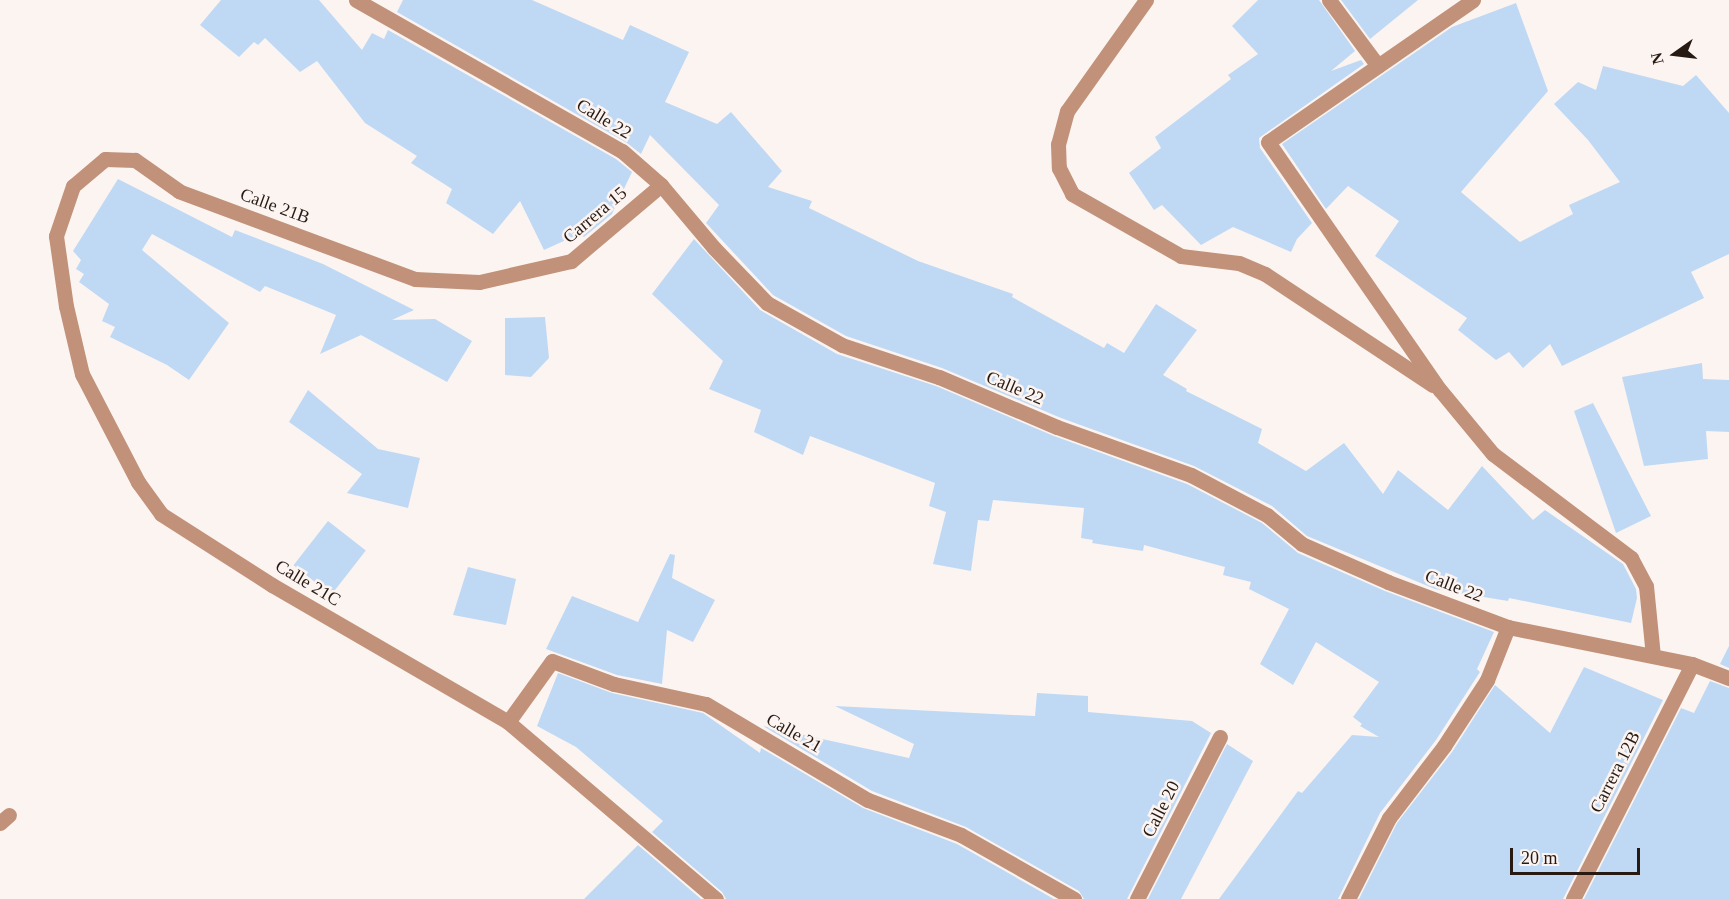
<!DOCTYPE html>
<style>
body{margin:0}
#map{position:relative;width:1729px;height:899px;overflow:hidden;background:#fcf4f1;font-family:Georgia,serif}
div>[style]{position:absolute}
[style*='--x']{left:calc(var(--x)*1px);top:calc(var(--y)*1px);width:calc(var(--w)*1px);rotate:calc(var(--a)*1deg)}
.building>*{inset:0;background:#bfd9f5;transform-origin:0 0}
.minor>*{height:15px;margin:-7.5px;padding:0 7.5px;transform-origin:7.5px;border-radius:7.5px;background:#c19279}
span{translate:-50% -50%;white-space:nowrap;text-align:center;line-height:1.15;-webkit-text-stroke:5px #fcf4f1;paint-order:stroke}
.street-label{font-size:18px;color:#271a13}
.north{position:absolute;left:1645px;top:24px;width:60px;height:60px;-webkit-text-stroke:4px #fcf4f1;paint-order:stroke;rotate:256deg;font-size:16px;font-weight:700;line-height:24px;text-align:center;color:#271a13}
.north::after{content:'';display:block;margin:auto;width:21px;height:27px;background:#271a13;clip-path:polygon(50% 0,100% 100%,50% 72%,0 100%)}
.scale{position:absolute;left:1510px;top:848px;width:130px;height:27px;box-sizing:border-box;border:3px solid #271a13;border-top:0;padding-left:8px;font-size:18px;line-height:21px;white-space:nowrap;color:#271a13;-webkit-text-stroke:4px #fcf4f1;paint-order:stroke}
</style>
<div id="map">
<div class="building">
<i style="clip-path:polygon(221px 0,319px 0,362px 50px,372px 33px,384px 39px,388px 30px,616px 159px,632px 172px,612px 214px,584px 237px,579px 234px,544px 250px,520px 201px,493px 234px,446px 203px,452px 189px,411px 163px,417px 156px,365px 123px,317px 61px,300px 72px,265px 38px,258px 45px,254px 42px,239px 57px,200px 25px)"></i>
<i style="clip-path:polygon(403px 0,532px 0,623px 40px,630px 25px,689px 52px,665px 102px,717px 124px,731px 112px,782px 171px,768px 187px,812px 201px,809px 208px,918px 261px,1013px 294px,1012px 297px,1104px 348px,1107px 343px,1124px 353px,1156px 304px,1197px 330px,1163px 375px,1187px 389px,1186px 391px,1262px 429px,1258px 443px,1306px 471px,1344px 443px,1383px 494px,1398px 470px,1448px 510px,1482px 466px,1533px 520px,1545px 510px,1623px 564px,1636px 589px,1637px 598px,1631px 623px,1509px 598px,1508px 601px,1435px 589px,1307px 536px,1272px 506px,1194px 466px,1061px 418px,942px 368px,846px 336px,773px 295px,706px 223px,719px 205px,650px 135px,641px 154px,627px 143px,397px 12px)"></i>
<i style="clip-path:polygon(1258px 0,1319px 0,1355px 51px,1331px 71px,1361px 60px,1364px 64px,1259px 138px,1260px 148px,1312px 223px,1297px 239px,1291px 252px,1233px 227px,1201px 245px,1162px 205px,1154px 210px,1129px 173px,1161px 148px,1155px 137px,1231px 79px,1228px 75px,1258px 54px,1232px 26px)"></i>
<i style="clip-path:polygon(1341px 0,1418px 0,1370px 39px)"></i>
<i style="clip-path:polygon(1516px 3px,1548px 91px,1461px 192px,1520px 242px,1573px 214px,1569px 205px,1620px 182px,1588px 140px,1554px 104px,1578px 82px,1596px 90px,1603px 66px,1683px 86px,1696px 75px,1729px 113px,1729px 254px,1691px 272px,1704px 298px,1562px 366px,1550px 344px,1523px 368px,1509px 352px,1496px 360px,1458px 330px,1467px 318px,1375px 256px,1399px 221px,1348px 186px,1326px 209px,1282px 144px,1452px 27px)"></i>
<i style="clip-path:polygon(118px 179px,232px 237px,235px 230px,323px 264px,414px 310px,392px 320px,435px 319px,472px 341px,447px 382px,361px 335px,320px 354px,336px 315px,265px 286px,260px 292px,152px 234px,142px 250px,229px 323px,189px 380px,167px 365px,110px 337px,115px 327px,102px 321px,109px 304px,79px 282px,84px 274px,76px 269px,81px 260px,73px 251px)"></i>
<i style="clip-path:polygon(694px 239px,760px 310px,837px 354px,936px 386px,1054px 436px,1187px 484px,1262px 523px,1298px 553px,1385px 591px,1494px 632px,1477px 669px,1480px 672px,1478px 675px,1436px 740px,1380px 813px,1338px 899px,1219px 899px,1298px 791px,1302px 793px,1352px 735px,1379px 737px,1360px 726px,1362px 724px,1353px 717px,1379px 682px,1316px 642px,1293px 685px,1260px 664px,1289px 609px,1249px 589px,1251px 582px,1223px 575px,1225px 567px,1144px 545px,1143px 551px,1092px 543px,1093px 540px,1081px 538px,1084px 508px,993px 500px,989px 521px,978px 520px,971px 571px,933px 564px,946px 512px,929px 506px,935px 483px,810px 436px,803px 455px,754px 432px,761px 410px,709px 389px,723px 361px,652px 294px)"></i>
<i style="clip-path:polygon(545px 317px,549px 358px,531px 377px,505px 375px,505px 318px)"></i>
<i style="clip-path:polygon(1702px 363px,1703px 379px,1729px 380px,1729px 432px,1706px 431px,1708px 459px,1644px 466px,1622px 377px)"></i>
<i style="clip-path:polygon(308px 390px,378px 449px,420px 458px,408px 508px,347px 493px,362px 474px,289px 422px)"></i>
<i style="clip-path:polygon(1593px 403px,1651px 516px,1616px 533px,1574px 411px)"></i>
<i style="left:328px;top:521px;width:48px;height:56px;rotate:38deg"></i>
<i style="clip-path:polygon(670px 554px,675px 555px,672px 578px,715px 600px,693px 642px,667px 630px,662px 684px,617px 675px,546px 649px,572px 596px,638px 622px)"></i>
<i style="clip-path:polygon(468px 567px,516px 579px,506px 625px,453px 615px)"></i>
<i style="clip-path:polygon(1729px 646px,1729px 668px,1720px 664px)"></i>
<i style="clip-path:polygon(1584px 667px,1663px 700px,1563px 899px,1359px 899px,1397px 823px,1452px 752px,1495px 685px,1550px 733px)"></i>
<i style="clip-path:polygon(558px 673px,612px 693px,703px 713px,760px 753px,761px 748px,863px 808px,957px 844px,1054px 899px,726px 899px,722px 892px,652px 832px,663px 821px,576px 747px,537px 726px)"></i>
<i style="clip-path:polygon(1710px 681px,1729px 688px,1729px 899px,1584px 899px,1681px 708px,1694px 713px)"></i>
<i style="clip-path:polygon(1037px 693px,1088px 696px,1088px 712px,1192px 721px,1211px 733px,1127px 899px,1084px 899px,1079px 891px,966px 827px,872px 791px,763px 726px,909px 758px,914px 744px,835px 706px,1035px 716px)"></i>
<i style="clip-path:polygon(1227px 744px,1253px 761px,1181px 899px,1148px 899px)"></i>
<i style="clip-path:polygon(638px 845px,701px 899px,584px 899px)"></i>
</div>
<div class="minor">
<i style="--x:356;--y:0;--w:306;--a:29.6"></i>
<i style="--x:622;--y:151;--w:52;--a:41.1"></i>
<i style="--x:661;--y:185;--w:82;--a:49.9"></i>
<i style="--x:714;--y:248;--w:76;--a:46.1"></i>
<i style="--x:767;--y:303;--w:86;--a:29.2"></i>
<i style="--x:842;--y:345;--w:102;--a:18.3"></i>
<i style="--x:939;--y:377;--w:128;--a:23"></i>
<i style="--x:1057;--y:427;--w:142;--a:19.7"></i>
<i style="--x:1191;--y:475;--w:86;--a:27.8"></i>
<i style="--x:1267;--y:515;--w:45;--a:39.6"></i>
<i style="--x:1302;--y:544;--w:94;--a:23.8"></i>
<i style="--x:1388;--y:582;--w:128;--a:20.6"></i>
<i style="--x:1508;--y:627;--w:188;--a:11.4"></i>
<i style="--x:1692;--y:664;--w:40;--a:21"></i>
<i style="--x:1146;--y:0;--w:136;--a:125.4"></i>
<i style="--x:1067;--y:111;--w:34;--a:105"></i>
<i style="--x:1058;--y:144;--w:24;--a:88"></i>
<i style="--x:1059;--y:168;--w:29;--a:63"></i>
<i style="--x:1072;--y:194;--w:125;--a:29.6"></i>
<i style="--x:1181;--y:256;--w:58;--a:6.9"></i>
<i style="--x:1239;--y:263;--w:28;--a:23"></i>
<i style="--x:1265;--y:274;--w:201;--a:33.5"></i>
<i style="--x:1329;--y:0;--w:82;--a:53.4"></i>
<i style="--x:1473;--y:0;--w:249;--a:145.3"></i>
<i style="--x:1268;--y:142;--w:302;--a:55.3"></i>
<i style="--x:1440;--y:390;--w:83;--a:50.4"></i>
<i style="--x:1493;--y:454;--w:173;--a:37"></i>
<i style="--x:1631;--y:558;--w:32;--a:62"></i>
<i style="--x:1646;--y:586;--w:70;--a:84.3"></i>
<i style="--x:661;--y:185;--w:118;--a:139.8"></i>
<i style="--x:571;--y:261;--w:94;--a:167.1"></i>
<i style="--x:479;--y:282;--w:64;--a:-177.3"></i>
<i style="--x:415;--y:279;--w:252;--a:-159.6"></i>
<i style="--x:179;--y:191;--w:54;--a:-144.8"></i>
<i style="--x:135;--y:160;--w:30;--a:-178"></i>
<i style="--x:105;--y:159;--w:42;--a:139.8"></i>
<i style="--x:73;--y:186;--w:53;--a:108.8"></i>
<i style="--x:56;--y:236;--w:71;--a:81.9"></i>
<i style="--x:66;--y:306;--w:70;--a:76.8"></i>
<i style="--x:82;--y:374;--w:122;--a:62.6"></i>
<i style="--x:138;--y:482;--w:39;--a:54"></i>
<i style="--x:161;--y:514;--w:132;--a:32.6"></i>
<i style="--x:272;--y:585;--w:273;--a:30.1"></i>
<i style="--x:508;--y:722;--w:273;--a:40.4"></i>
<i style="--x:508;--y:722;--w:75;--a:-54.2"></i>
<i style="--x:552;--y:661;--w:66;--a:20.4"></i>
<i style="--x:614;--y:684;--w:94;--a:12.3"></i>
<i style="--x:706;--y:704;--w:188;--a:30.7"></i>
<i style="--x:868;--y:800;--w:99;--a:20.6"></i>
<i style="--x:961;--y:835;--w:130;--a:29.5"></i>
<i style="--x:0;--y:823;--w:12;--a:-42"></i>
<i style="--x:1137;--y:899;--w:182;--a:-62.9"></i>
<i style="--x:1348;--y:899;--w:91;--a:-63.2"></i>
<i style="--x:1389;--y:818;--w:91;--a:-52.6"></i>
<i style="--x:1444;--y:746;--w:79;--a:-56.9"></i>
<i style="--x:1487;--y:680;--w:57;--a:-68.4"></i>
<i style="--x:1573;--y:899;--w:263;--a:-63.1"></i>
</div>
<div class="street-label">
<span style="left:604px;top:119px;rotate:31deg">Calle 22</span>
<span style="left:275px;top:206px;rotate:20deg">Calle 21B</span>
<span style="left:595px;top:215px;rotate:-40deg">Carrera 15</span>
<span style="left:1015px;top:388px;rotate:23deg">Calle 22</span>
<span style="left:308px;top:583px;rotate:31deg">Calle 21C</span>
<span style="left:1454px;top:586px;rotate:21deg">Calle 22</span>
<span style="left:794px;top:733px;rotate:30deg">Calle 21</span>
<span style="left:1615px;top:772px;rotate:-63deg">Carrera 12B</span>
<span style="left:1161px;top:809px;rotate:-63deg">Calle 20</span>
</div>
<div class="north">N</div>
<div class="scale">20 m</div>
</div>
